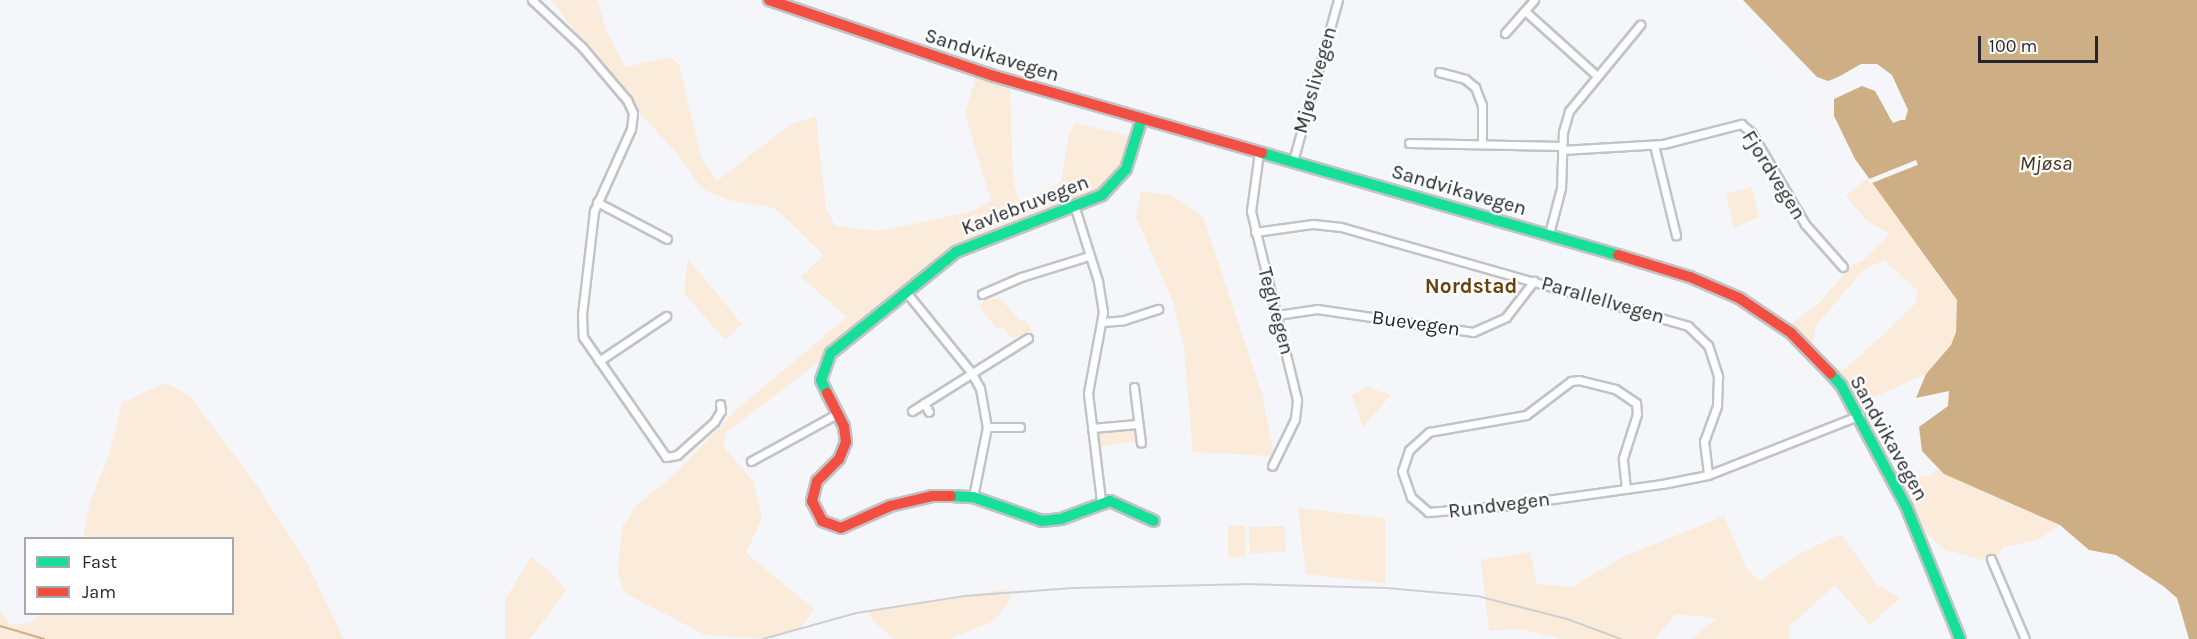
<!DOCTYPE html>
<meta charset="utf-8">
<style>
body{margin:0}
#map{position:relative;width:2197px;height:639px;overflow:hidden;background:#f4f6fa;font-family:Karla,sans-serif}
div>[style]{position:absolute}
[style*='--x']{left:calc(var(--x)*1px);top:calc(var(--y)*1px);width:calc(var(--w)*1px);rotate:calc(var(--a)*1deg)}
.green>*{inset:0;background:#faebda;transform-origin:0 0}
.water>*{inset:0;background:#ceae84}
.pier>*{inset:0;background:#f4f6fa;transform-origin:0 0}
.stream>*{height:2px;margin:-1px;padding:0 1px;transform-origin:1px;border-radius:1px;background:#ceae84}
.roads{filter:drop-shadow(2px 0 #c1c3c7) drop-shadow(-2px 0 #c1c3c7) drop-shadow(0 2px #c1c3c7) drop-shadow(0 -2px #c1c3c7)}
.street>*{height:7px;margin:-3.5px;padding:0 3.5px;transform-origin:3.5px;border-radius:3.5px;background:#fdfefe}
.fast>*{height:10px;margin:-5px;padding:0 5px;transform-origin:5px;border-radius:5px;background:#16e098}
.jam>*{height:10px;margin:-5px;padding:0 5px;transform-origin:5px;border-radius:5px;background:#f24e42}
.rail>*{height:2px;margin:-1px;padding:0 1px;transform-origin:1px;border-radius:1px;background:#cecfd0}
span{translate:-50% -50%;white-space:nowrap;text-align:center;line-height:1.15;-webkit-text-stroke:4.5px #fff;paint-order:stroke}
.street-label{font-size:20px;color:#24262b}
.water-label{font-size:21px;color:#483318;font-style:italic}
.neighbourhood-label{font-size:21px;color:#664310;font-weight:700}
.legend{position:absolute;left:24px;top:537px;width:210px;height:78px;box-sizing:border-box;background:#fff;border:2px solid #a7a8aa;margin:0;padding:8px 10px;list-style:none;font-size:18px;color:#24262b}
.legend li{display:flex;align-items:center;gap:12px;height:30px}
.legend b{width:30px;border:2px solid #a7a8aa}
.scale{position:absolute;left:1978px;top:36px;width:120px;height:27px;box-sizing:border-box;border:3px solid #24262b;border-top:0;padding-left:8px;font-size:18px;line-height:21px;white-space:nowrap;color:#24262b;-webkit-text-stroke:4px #fff;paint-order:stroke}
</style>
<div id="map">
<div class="green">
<i style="clip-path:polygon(552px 0,597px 0,607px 32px,625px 67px,671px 57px,679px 65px,701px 157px,717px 181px,790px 125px,816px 116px,826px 208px,835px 226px,880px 231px,973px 211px,991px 201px,965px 114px,977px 73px,1010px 85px,1013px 180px,1019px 204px,1061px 182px,1069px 134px,1075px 123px,1139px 138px,1125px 175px,1076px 202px,949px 263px,727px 432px,723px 446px,753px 481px,762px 518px,746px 553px,814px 609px,800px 629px,766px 639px,705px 635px,625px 593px,618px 573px,622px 527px,637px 505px,674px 475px,736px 410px,847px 317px,801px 277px,824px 255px,775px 208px,729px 200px,702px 189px,680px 157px,609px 79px)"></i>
<i style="clip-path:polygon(1869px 177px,1957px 300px,1956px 333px,1951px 345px,1926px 374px,1872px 398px,1860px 412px,1829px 372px,1846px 368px,1882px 336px,1916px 303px,1918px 291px,1884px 260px,1863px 270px,1815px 327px,1812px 354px,1785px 329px,1821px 301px,1852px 265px,1862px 261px,1890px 234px,1867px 221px,1846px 196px)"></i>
<i style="clip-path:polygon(1752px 187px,1759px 217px,1734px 228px,1726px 194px)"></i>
<i style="clip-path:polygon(1141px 191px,1171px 195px,1203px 216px,1262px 394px,1274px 456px,1193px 452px,1184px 347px,1173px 302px,1136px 217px)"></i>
<i style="clip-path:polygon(688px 259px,742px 324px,725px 340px,684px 293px)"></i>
<i style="clip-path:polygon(1000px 298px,1020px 321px,1025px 320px,1032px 331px,1012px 338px,1003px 328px,997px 329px,979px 306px,986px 300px)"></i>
<i style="clip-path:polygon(165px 383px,189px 395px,258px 487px,307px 563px,344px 639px,0 639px,0 610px,10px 625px,30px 623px,40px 614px,232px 614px,232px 538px,83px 538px,90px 501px,108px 458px,122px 403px)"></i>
<i style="clip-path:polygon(1367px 387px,1391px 395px,1363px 427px,1352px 395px)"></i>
<i style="clip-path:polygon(1127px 428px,1134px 432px,1136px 441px,1098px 447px,1099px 432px)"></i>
<i style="clip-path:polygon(1939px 468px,1944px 474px,2060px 525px,2038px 540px,2004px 547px,1993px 563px,1943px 549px,1920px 526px,1899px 476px,1930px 476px)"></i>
<i style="clip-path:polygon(1298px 508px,1385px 518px,1385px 583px,1306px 574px)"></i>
<i style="clip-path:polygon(1724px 516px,1746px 568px,1760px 581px,1799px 554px,1841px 534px,1877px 585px,1900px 598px,1870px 625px,1835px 585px,1790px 626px,1789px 639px,1691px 639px,1717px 618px,1676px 614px,1655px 639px,1564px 639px,1519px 629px,1489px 631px,1481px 560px,1530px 552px,1537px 584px,1572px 587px,1623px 557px)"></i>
<i style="left:1228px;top:526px;width:17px;height:31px"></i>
<i style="left:1285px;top:526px;width:26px;height:36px;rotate:88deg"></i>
<i style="clip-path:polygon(531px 557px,551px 572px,566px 591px,533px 635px,527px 639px,505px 639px,505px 600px)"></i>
<i style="clip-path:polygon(1008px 589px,1011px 598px,994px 621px,949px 639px,894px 639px,872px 620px,869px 612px)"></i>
</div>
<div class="water">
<i style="clip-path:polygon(1743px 0,2197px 0,2197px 639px,2189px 639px,2177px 598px,2163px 586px,2116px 555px,2089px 550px,2060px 525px,1944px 474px,1922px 451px,1919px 427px,1948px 406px,1949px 391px,1916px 398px,1926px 374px,1951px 345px,1956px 332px,1957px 300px,1855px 159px,1834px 116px,1834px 99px,1862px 86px,1875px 91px,1893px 123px,1901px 120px,1904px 113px,1900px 98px,1882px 68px,1867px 66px,1828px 81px,1817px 77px)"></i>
</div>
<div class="pier">
<i style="clip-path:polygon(1861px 64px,1877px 64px,1892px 75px,1908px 110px,1905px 120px,1891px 120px,1875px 88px,1894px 119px,1901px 113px,1880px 71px,1867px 69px,1826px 84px)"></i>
<i style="left:1916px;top:160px;width:5px;height:52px;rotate:68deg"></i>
</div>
<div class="stream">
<i style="--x:0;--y:626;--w:46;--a:16.5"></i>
</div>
<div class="roads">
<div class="street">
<i style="--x:532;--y:0;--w:69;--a:43.2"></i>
<i style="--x:582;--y:47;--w:70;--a:49.7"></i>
<i style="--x:627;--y:100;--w:14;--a:65"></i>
<i style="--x:633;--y:113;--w:16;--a:97"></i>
<i style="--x:631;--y:129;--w:90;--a:114.3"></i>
<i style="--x:594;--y:211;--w:104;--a:96.6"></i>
<i style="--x:582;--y:314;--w:23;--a:88"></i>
<i style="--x:583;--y:337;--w:146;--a:55.3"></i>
<i style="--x:666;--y:457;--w:11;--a:-10"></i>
<i style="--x:677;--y:455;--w:50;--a:-41.7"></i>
<i style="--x:714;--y:422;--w:13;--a:-58"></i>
<i style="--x:721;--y:411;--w:7;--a:-98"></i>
<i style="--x:1525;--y:11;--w:96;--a:42"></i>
<i style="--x:1505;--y:33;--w:44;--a:-48.7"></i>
<i style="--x:1439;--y:72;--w:27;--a:15"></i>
<i style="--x:1465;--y:79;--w:13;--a:39"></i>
<i style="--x:1475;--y:87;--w:19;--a:69"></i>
<i style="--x:1482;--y:105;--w:39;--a:90"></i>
<i style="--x:1409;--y:143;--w:153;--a:1.1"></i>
<i style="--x:1654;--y:145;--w:93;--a:76.3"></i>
<i style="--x:1562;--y:150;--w:101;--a:-3.4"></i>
<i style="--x:1663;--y:144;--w:81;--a:-14.4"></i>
<i style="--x:1741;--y:124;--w:13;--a:39"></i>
<i style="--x:1751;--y:132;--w:107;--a:59.6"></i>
<i style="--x:1805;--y:224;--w:57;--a:48.5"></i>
<i style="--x:1259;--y:152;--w:60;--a:97.7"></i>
<i style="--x:1251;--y:211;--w:195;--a:76.3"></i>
<i style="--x:1297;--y:400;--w:19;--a:96"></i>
<i style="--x:1295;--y:419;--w:52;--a:116.1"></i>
<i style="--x:1293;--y:161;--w:167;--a:-74.4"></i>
<i style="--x:597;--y:202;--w:79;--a:27.9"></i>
<i style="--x:1075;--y:208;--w:77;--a:72.5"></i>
<i style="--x:1098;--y:281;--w:31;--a:81"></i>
<i style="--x:1103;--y:312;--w:82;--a:100.5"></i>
<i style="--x:1088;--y:393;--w:109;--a:83.1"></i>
<i style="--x:1255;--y:232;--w:59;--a:-7.9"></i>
<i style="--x:1313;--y:224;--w:28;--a:6"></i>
<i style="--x:1341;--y:227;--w:361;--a:15.9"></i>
<i style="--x:1688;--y:326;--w:28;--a:44"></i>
<i style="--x:1708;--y:345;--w:33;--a:72"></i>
<i style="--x:1718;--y:376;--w:30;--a:92"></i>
<i style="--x:1717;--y:406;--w:37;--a:110"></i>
<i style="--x:1704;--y:441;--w:34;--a:83"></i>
<i style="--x:1549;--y:234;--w:48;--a:-75.4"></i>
<i style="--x:1561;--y:188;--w:56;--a:-88"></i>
<i style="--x:1563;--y:132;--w:22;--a:-74"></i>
<i style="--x:1569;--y:111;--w:112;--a:-50.5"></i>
<i style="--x:906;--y:292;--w:103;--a:50.9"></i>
<i style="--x:971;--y:372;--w:18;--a:61"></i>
<i style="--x:980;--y:388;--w:40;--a:80"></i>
<i style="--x:987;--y:427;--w:71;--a:101.3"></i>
<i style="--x:982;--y:294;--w:43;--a:-23.6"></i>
<i style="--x:1021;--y:277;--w:71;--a:-17.2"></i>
<i style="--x:1277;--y:315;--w:40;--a:-8.5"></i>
<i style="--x:1317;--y:309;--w:158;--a:8.4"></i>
<i style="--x:1473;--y:332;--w:36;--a:-24"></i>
<i style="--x:1506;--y:317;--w:46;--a:-52.1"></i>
<i style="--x:1103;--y:322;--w:21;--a:-5"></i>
<i style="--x:1124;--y:320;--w:36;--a:-18"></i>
<i style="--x:599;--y:361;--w:81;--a:-33.9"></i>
<i style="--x:1134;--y:387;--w:56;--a:82.9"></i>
<i style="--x:924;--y:403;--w:10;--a:61"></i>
<i style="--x:912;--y:411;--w:137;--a:-32.2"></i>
<i style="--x:987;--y:427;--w:33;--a:0"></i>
<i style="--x:1092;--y:428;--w:45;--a:-5.1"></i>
<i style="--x:751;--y:461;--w:98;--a:-28.7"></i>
<i style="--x:1626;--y:489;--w:31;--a:-96"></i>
<i style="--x:1623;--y:458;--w:46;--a:-72.3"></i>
<i style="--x:1637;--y:414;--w:11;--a:-95"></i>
<i style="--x:1636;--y:403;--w:25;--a:-146"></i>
<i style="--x:1615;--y:389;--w:37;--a:-166"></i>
<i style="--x:1579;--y:380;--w:8;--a:173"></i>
<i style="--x:1571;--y:381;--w:56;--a:142.9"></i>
<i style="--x:1526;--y:415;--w:98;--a:170.1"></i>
<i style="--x:1429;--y:432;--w:27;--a:138"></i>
<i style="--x:1409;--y:450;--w:22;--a:108"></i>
<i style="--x:1402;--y:471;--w:28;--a:71"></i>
<i style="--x:1411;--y:497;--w:23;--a:41"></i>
<i style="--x:1428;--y:512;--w:75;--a:-4.6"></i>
<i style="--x:1503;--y:506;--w:161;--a:-7.9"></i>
<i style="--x:1662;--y:484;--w:47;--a:-11.1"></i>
<i style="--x:1708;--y:475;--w:163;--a:-21.5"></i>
<i style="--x:1991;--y:559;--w:87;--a:67"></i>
</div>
<div class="fast">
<i style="--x:1262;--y:153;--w:370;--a:16"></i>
<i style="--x:1831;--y:374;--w:15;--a:48"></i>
<i style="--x:1841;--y:385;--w:137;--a:61.8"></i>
<i style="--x:1906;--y:506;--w:144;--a:67.9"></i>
<i style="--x:827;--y:393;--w:14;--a:-115"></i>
<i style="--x:821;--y:380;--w:29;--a:-70"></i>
<i style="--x:831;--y:353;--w:161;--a:-38.9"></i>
<i style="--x:956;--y:252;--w:157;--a:-21.3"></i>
<i style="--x:1102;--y:195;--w:35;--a:-47"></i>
<i style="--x:1126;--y:169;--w:53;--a:-72.6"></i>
<i style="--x:951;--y:496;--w:22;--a:3"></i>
<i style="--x:973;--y:497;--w:73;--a:19.2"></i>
<i style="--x:1042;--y:521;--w:19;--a:-6"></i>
<i style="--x:1061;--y:519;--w:52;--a:-20.2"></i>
<i style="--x:1110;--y:501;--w:48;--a:24.4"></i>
</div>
<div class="jam">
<i style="--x:769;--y:0;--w:237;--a:18.7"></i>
<i style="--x:994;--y:76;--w:279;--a:16"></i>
<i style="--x:1618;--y:255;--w:75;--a:17"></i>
<i style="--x:1690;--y:277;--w:53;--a:23.2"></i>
<i style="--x:1739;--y:298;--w:63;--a:33.9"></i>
<i style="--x:1791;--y:333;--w:57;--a:45.7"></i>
<i style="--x:827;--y:393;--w:38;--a:63"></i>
<i style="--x:844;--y:427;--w:15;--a:82"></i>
<i style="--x:846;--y:442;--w:18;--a:112"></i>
<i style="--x:839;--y:459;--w:31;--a:135"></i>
<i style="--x:817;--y:481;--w:21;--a:104"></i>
<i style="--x:812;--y:501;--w:22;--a:63"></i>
<i style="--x:822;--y:521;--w:20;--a:20"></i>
<i style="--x:841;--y:528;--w:54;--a:-24.2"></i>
<i style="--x:890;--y:506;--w:43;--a:-13.4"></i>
<i style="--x:932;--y:496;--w:19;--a:0"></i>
</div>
</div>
<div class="rail">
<i style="--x:763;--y:639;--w:97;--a:-15.6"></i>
<i style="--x:856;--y:613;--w:109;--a:-8.9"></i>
<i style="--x:964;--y:596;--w:109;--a:-4.2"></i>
<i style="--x:1073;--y:588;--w:170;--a:-1.3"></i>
<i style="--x:1243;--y:584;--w:143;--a:1.6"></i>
<i style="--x:1386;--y:588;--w:91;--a:5"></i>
<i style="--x:1477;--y:596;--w:93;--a:14.3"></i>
<i style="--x:1567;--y:619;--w:58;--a:20.3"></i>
</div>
<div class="street-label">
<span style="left:992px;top:55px;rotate:17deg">Sandvikavegen</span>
<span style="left:1315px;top:80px;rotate:-74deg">Mjøslivegen</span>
<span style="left:1774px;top:175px;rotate:58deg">Fjordvegen</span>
<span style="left:1459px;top:190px;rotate:16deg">Sandvikavegen</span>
<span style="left:1025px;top:205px;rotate:-21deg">Kavlebruvegen</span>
<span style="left:1603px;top:300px;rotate:16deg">Parallellvegen</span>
<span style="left:1276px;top:311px;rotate:75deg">Teglvegen</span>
<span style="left:1416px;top:323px;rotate:8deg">Buevegen</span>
<span style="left:1889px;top:438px;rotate:61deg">Sandvikavegen</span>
<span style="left:1499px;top:505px;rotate:-7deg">Rundvegen</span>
</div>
<div class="water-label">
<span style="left:2046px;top:163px">Mjøsa</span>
</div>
<div class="neighbourhood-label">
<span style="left:1471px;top:286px">Nordstad</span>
</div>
<ul class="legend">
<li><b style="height:8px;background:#16e098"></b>Fast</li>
<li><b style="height:8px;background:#f24e42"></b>Jam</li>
</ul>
<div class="scale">100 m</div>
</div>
